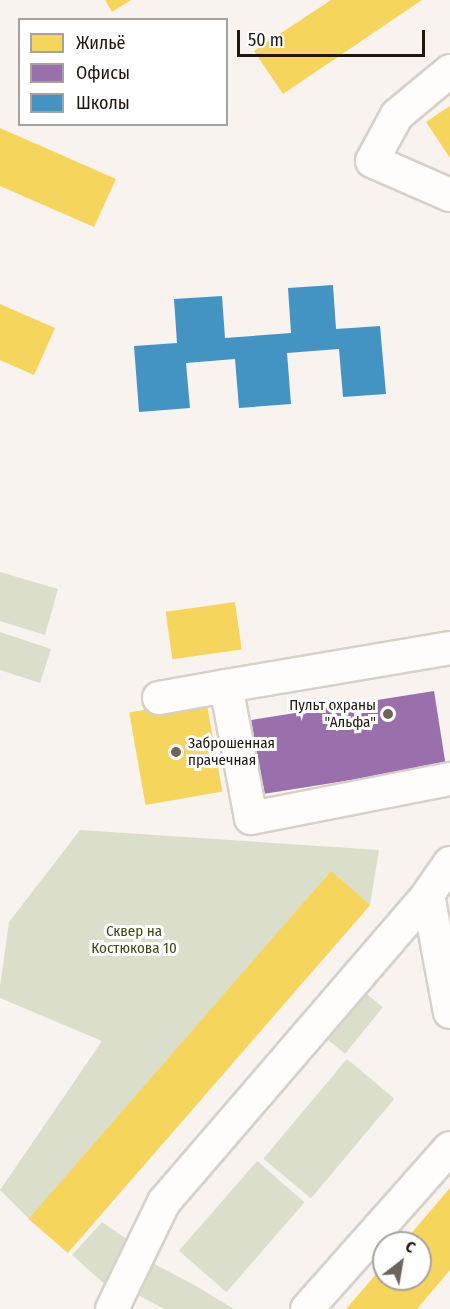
<!DOCTYPE html>
<meta charset="utf-8">
<style>
body{margin:0}
#map{position:relative;width:450px;height:1309px;overflow:hidden;background:#f8f3ee;font-family:"Fira Sans Condensed",sans-serif}
div>[style]{position:absolute}
[style*='--x']{left:calc(var(--x)*1px);top:calc(var(--y)*1px);width:calc(var(--w)*1px);rotate:calc(var(--a)*1deg)}
.green>*{inset:0;background:#dcdecc;transform-origin:0 0}
.homes>*{inset:0;background:#f6d55c;transform-origin:0 0}
.offices>*{inset:0;background:#9970ab;transform-origin:0 0}
.schools>*{inset:0;background:#4393c3}
.roads{filter:drop-shadow(2px 0 #d7d0c9) drop-shadow(-2px 0 #d7d0c9) drop-shadow(0 2px #d7d0c9) drop-shadow(0 -2px #d7d0c9)}
.minor>*{height:32px;margin:-16px;padding:0 16px;transform-origin:16px;border-radius:16px;background:#fefdfc}
.dots>*{width:16px;height:16px;translate:-50% -50%;box-sizing:border-box;border:3px solid #fff;border-radius:50%}
span{translate:-50% -50%;white-space:nowrap;text-align:center;line-height:1.15;-webkit-text-stroke:6px #fff;paint-order:stroke}
.poi-label{font-size:15px;color:#20170f}
.right{translate:-100% -50%;text-align:right}
.left{translate:0 -50%;text-align:left}
.park-label{font-size:15px;color:#404a16}
.legend{position:absolute;left:18px;top:18px;width:210px;height:108px;box-sizing:border-box;background:#fff;border:2px solid #a6a29f;margin:0;padding:8px 10px;list-style:none;font-size:18px;color:#20170f}
.legend li{display:flex;align-items:center;gap:12px;height:30px}
.legend b{width:30px;border:2px solid #a6a29f}
.north{position:absolute;left:372px;top:1231px;width:60px;height:60px;box-sizing:border-box;background:#fff;border:2px solid #a6a29f;border-radius:50%;rotate:31deg;font-size:16px;font-weight:700;line-height:24px;text-align:center;color:#20170f}
.north::after{content:'';display:block;margin:auto;width:21px;height:27px;background:#6c645d;clip-path:polygon(50% 0,100% 100%,50% 72%,0 100%)}
.scale{position:absolute;left:237px;top:30px;width:188px;height:27px;box-sizing:border-box;border:3px solid #20170f;border-top:0;padding-left:8px;font-size:18px;line-height:21px;white-space:nowrap;color:#20170f;-webkit-text-stroke:4px #fff;paint-order:stroke}
</style>
<div id="map">
<div class="green">
<i style="clip-path:polygon(0 572px,58px 589px,45px 635px,0 621px)"></i>
<i style="clip-path:polygon(0 632px,51px 649px,40px 683px,0 670px)"></i>
<i style="clip-path:polygon(80px 830px,379px 850px,370px 905px,330px 872px,32px 1222px,0 1190px,102px 1041px,0 998px,0 986px,9px 922px)"></i>
<i style="left:358px;top:987px;width:32px;height:60px;rotate:39deg"></i>
<i style="left:347px;top:1059px;width:62px;height:130px;rotate:40deg"></i>
<i style="left:257px;top:1161px;width:63px;height:119px;rotate:41deg"></i>
<i style="clip-path:polygon(102px 1222px,141px 1249px,118px 1296px,72px 1255px)"></i>
<i style="clip-path:polygon(147px 1260px,196px 1286px,234px 1309px,164px 1309px,131px 1291px)"></i>
</div>
<div class="homes">
<i style="clip-path:polygon(105px 0,131px 0,112px 12px)"></i>
<i style="clip-path:polygon(331px 0,422px 0,283px 94px,254px 51px)"></i>
<i style="clip-path:polygon(450px 106px,450px 158px,426px 122px)"></i>
<i style="clip-path:polygon(0 128px,116px 179px,94px 227px,0 186px)"></i>
<i style="clip-path:polygon(0 304px,55px 328px,34px 375px,0 360px)"></i>
<i style="left:235px;top:602px;width:48px;height:70px;rotate:82deg"></i>
<i style="left:206px;top:699px;width:94px;height:78px;rotate:80deg"></i>
<i style="left:331px;top:871px;width:52px;height:461px;rotate:41deg"></i>
<i style="clip-path:polygon(450px 1188px,450px 1270px,417px 1309px,346px 1309px,384px 1265px,384px 1279px,420px 1279px,420px 1243px,403px 1243px)"></i>
</div>
<div class="offices">
<i style="left:434px;top:691px;width:75px;height:185px;rotate:81deg"></i>
</div>
<div class="schools">
<i style="clip-path:polygon(333px 285px,336px 329px,380px 326px,386px 394px,343px 397px,339px 349px,287px 353px,291px 404px,239px 408px,235px 359px,186px 363px,190px 408px,139px 412px,134px 346px,177px 343px,174px 299px,222px 296px,225px 338px,291px 333px,288px 288px)"></i>
</div>
<div class="roads">
<div class="minor">
<i style="--x:450;--y:71;--w:69;--a:140.3"></i>
<i style="--x:397;--y:115;--w:52;--a:118.5"></i>
<i style="--x:372;--y:161;--w:85;--a:23.6"></i>
<i style="--x:226;--y:686;--w:227;--a:-9.6"></i>
<i style="--x:159;--y:698;--w:68;--a:-10.2"></i>
<i style="--x:226;--y:686;--w:134;--a:79.3"></i>
<i style="--x:251;--y:818;--w:203;--a:-11.1"></i>
<i style="--x:450;--y:863;--w:39;--a:125"></i>
<i style="--x:428;--y:895;--w:119;--a:79.4"></i>
<i style="--x:112;--y:1309;--w:119;--a:-64.1"></i>
<i style="--x:164;--y:1202;--w:405;--a:-49.3"></i>
<i style="--x:307;--y:1309;--w:215;--a:-48.4"></i>
</div>
</div>
<div class="dots">
<i style="left:388px;top:714px;background:#6c645d"></i>
<i style="left:176px;top:752px;background:#6c645d"></i>
</div>
<div class="poi-label">
<span class="right" style="left:376px;top:714px">Пульт охраны<br>"Альфа"</span>
<span class="left" style="left:188px;top:752px">Заброшенная<br>прачечная</span>
</div>
<div class="park-label">
<span style="left:134px;top:940px">Сквер на<br>Костюкова 10</span>
</div>
<ul class="legend">
<li><b style="height:16px;background:#f6d55c"></b>Жильё</li>
<li><b style="height:16px;background:#9970ab"></b>Офисы</li>
<li><b style="height:16px;background:#4393c3"></b>Школы</li>
</ul>
<div class="north">С</div>
<div class="scale">50 m</div>
</div>
